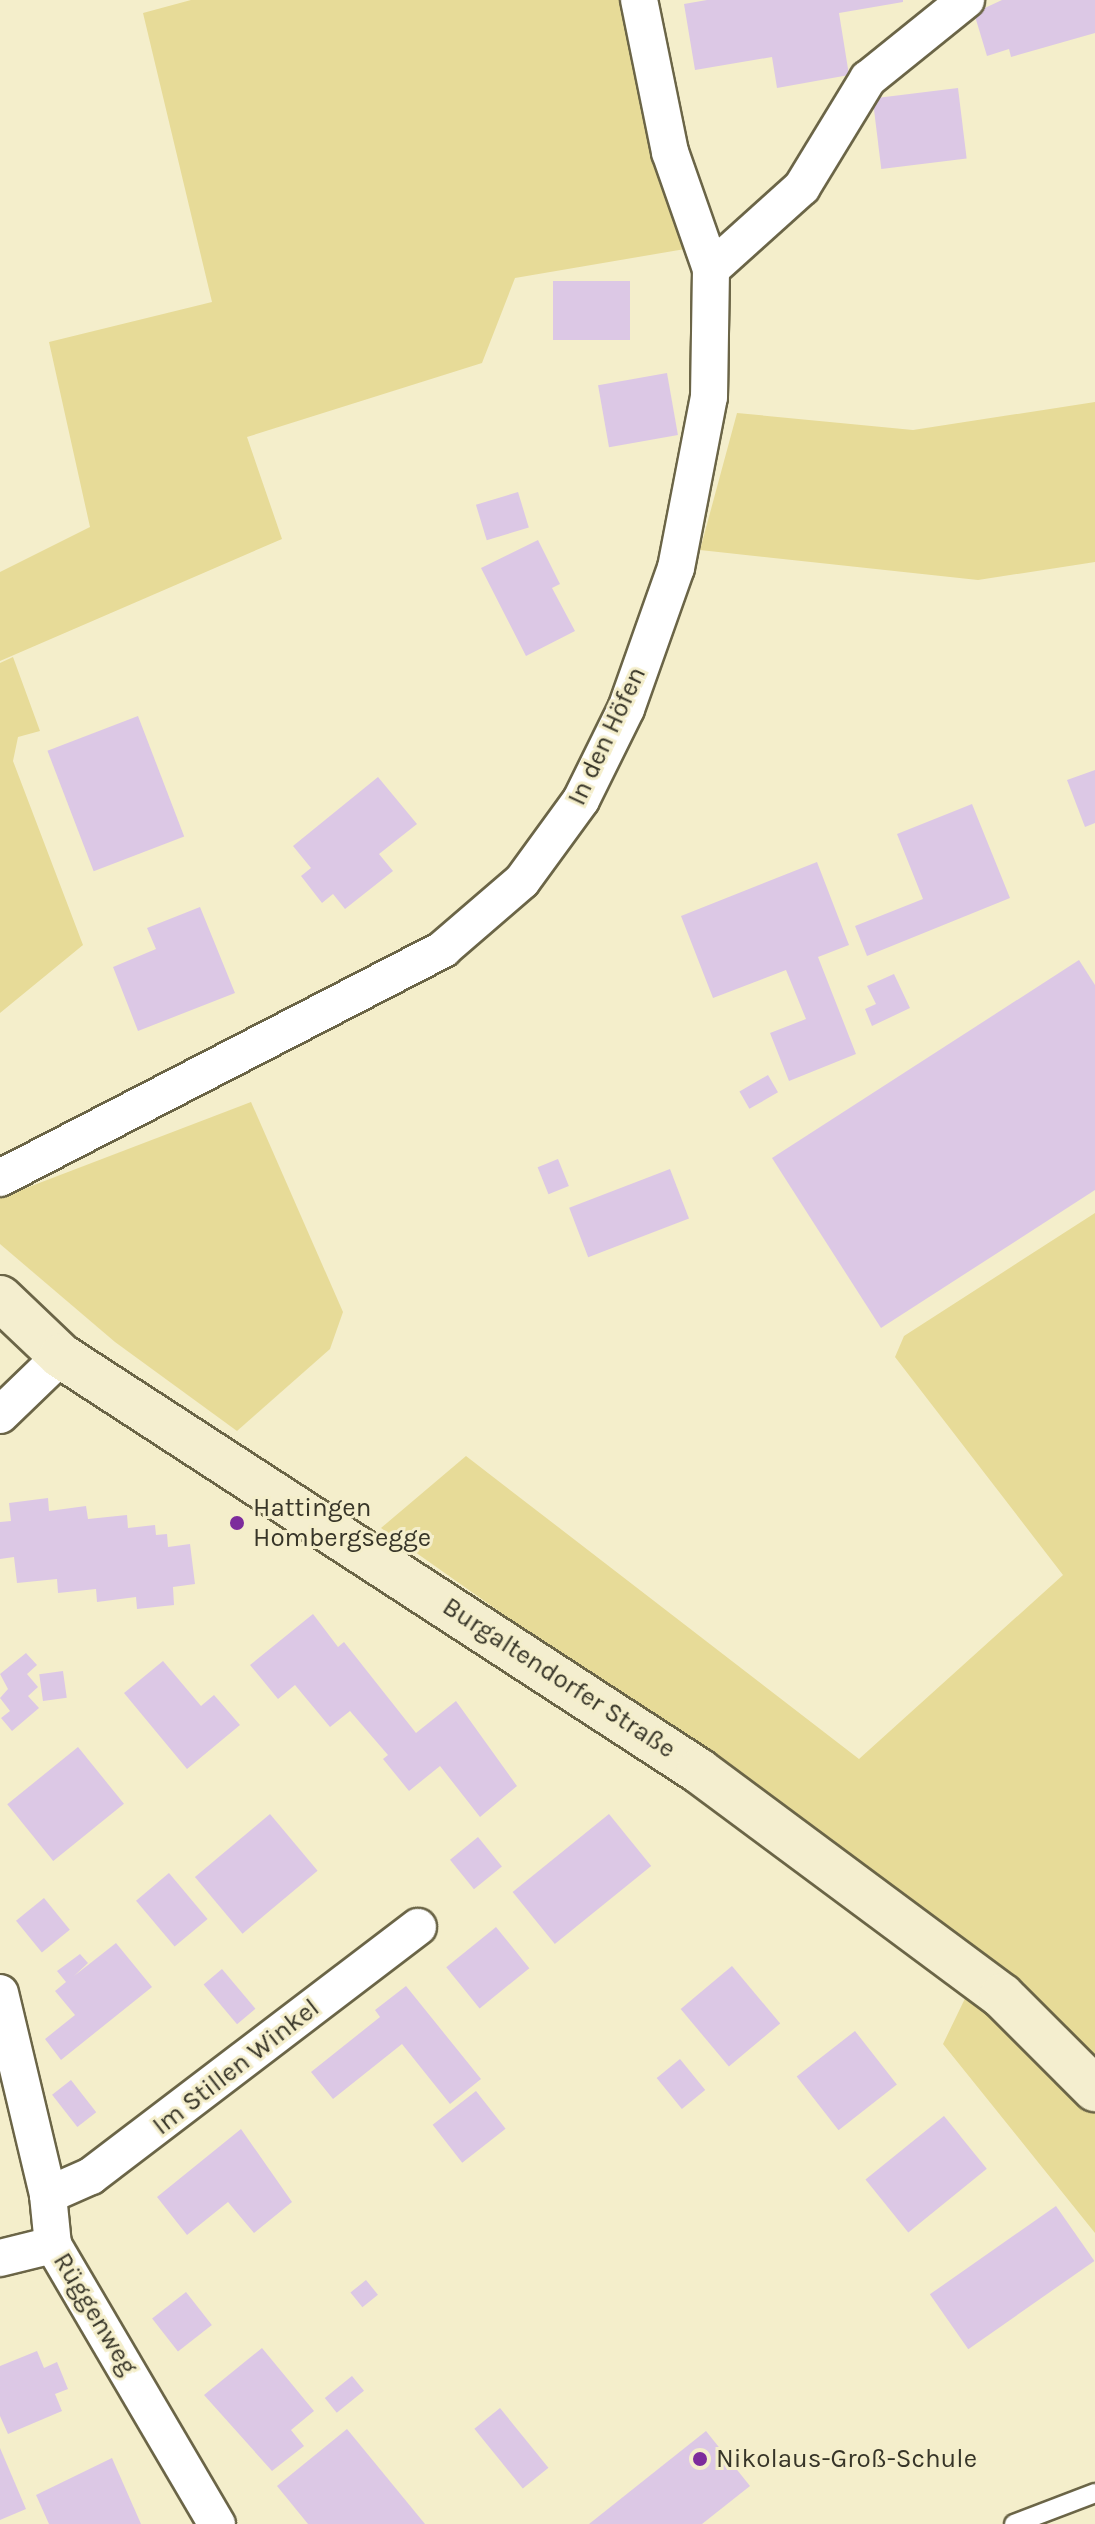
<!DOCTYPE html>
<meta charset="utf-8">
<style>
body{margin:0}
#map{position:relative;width:1095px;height:2524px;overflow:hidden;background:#f4eecb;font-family:Karla,sans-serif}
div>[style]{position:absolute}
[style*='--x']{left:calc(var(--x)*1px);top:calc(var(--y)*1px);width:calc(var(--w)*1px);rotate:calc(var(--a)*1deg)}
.green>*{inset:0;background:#e7db98}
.building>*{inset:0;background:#dcc8e5;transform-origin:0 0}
.roads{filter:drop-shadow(2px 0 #6b6547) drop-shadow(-2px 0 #6b6547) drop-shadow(0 2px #6b6547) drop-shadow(0 -2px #6b6547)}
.service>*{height:18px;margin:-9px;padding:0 9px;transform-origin:9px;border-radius:9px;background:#fff}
.minor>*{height:36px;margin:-18px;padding:0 18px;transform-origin:18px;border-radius:18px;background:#fff}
.secondary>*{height:44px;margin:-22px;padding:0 22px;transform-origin:22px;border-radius:22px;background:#f4eecf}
.dots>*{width:22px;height:22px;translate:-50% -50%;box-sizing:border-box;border:4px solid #f4eecb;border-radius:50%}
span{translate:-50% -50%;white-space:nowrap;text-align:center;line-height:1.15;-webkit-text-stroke:6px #f4eecb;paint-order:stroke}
.street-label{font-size:26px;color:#373528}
.poi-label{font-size:26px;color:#373528}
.left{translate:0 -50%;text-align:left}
</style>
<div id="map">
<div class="green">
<i style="clip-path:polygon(191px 0,620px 0,660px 172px,685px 249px,515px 278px,482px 363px,247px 437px,282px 539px,0 661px,0 572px,90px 527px,49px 342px,212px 302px,143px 13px)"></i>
<i style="clip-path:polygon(1095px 402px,1095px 562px,978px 580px,700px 550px,737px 413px,913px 430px)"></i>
<i style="clip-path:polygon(13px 657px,40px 731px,18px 737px,13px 761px,83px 945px,0 1013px,0 663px)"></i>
<i style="clip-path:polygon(251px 1102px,343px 1312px,330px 1349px,237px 1431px,115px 1342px,0 1244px,0 1198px)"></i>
<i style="clip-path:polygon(1095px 1213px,1095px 2233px,943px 2044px,986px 1955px,381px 1528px,466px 1456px,859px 1759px,1063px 1575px,895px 1357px,904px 1336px)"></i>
</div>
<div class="building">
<i style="clip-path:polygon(707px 0,903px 0,903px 2px,839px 13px,849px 75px,777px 88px,772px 57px,695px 70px,684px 4px)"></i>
<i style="clip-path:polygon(1002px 0,1095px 0,1095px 33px,1011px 57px,1009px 49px,987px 56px,974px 13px)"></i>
<i style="left:958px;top:88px;width:71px;height:86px;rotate:83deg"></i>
<i style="left:553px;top:281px;width:77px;height:59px"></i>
<i style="left:667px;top:373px;width:63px;height:70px;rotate:80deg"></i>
<i style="left:518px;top:492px;width:37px;height:44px;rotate:73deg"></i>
<i style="clip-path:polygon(538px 540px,560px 584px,552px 588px,575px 631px,526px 656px,481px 568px)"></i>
<i style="left:138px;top:716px;width:129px;height:97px;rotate:69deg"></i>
<i style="clip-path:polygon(1095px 770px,1095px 823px,1085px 827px,1067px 780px)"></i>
<i style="clip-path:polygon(378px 777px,417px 824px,379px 854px,393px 871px,345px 909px,333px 894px,322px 903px,301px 876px,311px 868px,293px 846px)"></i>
<i style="clip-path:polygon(972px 804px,1010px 898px,867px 956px,855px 926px,923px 899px,897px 834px)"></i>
<i style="clip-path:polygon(817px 862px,849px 945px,818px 957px,856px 1054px,789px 1081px,770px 1033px,806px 1019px,786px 970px,713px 998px,681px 916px)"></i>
<i style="clip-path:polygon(200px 907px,235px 993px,138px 1031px,113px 967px,156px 949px,147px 928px)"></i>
<i style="clip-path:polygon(1079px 960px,1095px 985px,1095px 1190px,881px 1328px,772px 1158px)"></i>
<i style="clip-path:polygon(894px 974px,910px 1008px,872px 1026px,865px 1009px,876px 1004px,867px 986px)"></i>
<i style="left:768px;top:1075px;width:20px;height:33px;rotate:60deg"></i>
<i style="left:558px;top:1159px;width:29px;height:22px;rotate:68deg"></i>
<i style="left:670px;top:1169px;width:53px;height:108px;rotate:69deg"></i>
<i style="clip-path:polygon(48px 1498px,49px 1511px,86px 1506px,88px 1519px,127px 1515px,128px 1528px,155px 1525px,156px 1535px,167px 1534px,168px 1547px,190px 1544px,195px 1584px,173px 1587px,174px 1605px,137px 1609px,136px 1597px,97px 1602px,96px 1589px,58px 1593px,57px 1579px,17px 1583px,14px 1557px,0 1559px,0 1522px,11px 1521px,9px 1503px)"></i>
<i style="clip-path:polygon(313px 1614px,338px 1647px,344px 1642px,416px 1733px,456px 1701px,517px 1786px,480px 1817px,440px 1766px,409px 1791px,383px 1759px,388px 1755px,350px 1711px,330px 1727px,295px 1685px,278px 1699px,250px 1665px)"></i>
<i style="clip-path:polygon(26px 1653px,37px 1665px,27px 1674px,38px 1687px,28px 1696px,39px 1708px,12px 1731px,1px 1718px,10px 1711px,0 1698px,8px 1689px,0 1674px)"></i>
<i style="clip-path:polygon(163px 1661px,201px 1706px,214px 1695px,240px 1725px,187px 1769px,124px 1693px)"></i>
<i style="left:63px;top:1671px;width:27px;height:24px;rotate:82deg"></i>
<i style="left:78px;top:1747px;width:73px;height:91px;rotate:51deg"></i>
<i style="left:270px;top:1814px;width:74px;height:98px;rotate:50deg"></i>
<i style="left:609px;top:1814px;width:67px;height:124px;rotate:51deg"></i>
<i style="left:478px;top:1837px;width:38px;height:36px;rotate:51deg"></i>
<i style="left:169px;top:1873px;width:60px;height:43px;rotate:50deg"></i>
<i style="left:44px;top:1898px;width:41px;height:36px;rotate:51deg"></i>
<i style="left:496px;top:1927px;width:53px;height:64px;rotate:51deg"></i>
<i style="clip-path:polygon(116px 1943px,152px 1987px,61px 2060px,45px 2039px,75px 2015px,55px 1991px,66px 1982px,57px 1971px,80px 1954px,88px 1963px,74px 1976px)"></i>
<i style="left:732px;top:1966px;width:75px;height:67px;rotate:50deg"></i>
<i style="left:222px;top:1969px;width:52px;height:24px;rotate:50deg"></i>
<i style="clip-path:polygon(406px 1986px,481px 2079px,450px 2104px,402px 2044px,333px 2099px,311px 2072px,380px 2017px,375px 2010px)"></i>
<i style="left:855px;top:2031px;width:68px;height:74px;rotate:52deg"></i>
<i style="left:680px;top:2059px;width:40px;height:30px;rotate:51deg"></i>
<i style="left:71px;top:2080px;width:41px;height:24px;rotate:52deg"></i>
<i style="left:476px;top:2091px;width:48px;height:55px;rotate:52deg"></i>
<i style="left:944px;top:2116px;width:68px;height:101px;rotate:51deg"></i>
<i style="clip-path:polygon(241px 2129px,292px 2202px,254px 2233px,228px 2202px,187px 2235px,157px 2197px)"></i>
<i style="left:1056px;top:2206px;width:67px;height:154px;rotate:55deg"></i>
<i style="left:366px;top:2280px;width:19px;height:20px;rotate:51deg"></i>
<i style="left:186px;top:2292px;width:42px;height:43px;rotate:52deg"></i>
<i style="clip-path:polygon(262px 2348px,314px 2411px,291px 2430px,304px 2446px,272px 2471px,204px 2395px)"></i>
<i style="clip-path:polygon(37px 2351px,44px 2368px,57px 2362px,68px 2389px,55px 2394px,62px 2411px,8px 2434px,0 2416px,0 2366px)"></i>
<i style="left:352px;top:2376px;width:19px;height:35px;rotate:51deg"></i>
<i style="left:500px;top:2408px;width:77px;height:33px;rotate:51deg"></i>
<i style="clip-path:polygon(347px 2429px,425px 2524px,308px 2524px,277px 2486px)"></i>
<i style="clip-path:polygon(706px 2431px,750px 2486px,702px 2524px,589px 2524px)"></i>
<i style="clip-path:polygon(0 2448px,26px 2509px,0 2520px)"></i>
<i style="clip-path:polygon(112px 2458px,141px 2524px,49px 2524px,36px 2495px)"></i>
</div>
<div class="roads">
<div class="service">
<i style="--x:1014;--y:2524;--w:87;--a:-20.9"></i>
</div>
<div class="minor">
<i style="--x:711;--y:269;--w:122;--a:-42"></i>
<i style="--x:802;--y:187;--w:127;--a:-58.6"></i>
<i style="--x:868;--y:79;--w:126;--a:-38.9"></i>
<i style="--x:0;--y:1178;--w:499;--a:-27.3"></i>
<i style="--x:443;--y:949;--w:104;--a:-40.7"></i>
<i style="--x:522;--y:881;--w:100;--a:-53.9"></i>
<i style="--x:581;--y:800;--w:102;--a:-63.7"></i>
<i style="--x:626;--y:709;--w:150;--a:-70.5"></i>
<i style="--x:676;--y:568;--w:174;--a:-79.1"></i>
<i style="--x:709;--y:397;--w:128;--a:-89.1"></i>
<i style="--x:711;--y:269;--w:124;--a:-109.3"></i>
<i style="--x:670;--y:152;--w:155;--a:-101.5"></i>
<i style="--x:0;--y:1415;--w:85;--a:-44"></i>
<i style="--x:0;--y:1993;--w:208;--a:76.6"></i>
<i style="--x:48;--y:2195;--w:50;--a:84.3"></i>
<i style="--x:53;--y:2245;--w:324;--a:59.6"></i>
<i style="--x:48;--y:2195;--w:47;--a:-23.8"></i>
<i style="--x:91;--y:2176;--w:411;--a:-37.3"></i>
<i style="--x:0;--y:2258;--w:55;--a:-13.8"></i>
</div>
<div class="secondary">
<i style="--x:0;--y:1298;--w:84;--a:43.6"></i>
<i style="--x:61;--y:1356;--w:761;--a:33.04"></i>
<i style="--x:699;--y:1771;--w:377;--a:36.6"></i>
<i style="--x:1002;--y:1996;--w:132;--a:45"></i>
</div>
</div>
<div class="dots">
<i style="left:237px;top:1523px;background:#7d2c9c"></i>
<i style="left:700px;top:2459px;background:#7d2c9c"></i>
</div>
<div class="street-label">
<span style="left:607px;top:736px;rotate:-65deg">In den Höfen</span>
<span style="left:559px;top:1678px;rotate:33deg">Burgaltendorfer Straße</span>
<span style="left:236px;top:2067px;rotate:-38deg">Im Stillen Winkel</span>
<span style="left:95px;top:2314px;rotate:59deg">Rüggenweg</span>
</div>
<div class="poi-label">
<span class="left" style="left:253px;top:1523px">Hattingen<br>Hombergsegge</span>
<span class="left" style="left:716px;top:2459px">Nikolaus-Groß-Schule</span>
</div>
</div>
